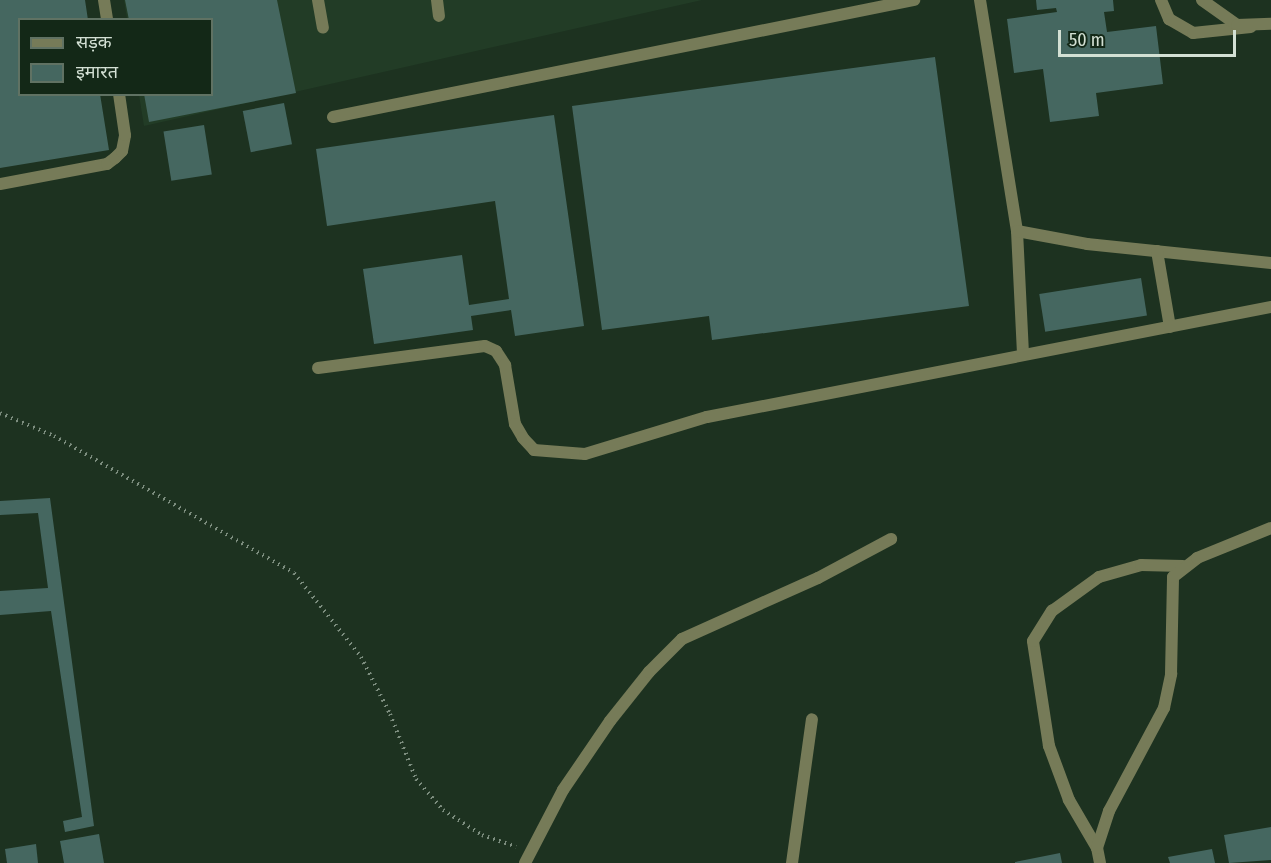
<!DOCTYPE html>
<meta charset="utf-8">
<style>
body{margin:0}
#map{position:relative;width:1271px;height:863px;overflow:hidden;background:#1d3220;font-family:"Fira Sans Condensed","Noto Sans Devanagari",sans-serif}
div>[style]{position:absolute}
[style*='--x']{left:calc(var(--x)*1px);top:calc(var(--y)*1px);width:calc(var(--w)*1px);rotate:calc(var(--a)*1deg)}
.built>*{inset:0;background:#223c26}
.building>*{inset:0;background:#456760;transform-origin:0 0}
.path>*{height:4px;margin-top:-2px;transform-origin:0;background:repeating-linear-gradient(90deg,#7d8e7f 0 1.5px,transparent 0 6px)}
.service>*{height:12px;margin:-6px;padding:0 6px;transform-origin:6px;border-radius:6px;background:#767b58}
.minor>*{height:12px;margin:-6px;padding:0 6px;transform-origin:6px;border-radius:6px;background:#767b58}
span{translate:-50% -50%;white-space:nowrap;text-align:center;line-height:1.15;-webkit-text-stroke:6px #132817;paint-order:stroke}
.legend{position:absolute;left:18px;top:18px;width:195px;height:78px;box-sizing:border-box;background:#132817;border:2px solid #607263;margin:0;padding:8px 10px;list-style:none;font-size:18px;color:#d3e0d4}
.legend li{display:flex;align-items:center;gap:12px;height:30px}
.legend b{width:30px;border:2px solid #607263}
.scale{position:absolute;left:1058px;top:30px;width:178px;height:27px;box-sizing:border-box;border:3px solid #d3e0d4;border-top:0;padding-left:8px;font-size:18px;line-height:21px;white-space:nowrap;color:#d3e0d4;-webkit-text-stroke:4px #132817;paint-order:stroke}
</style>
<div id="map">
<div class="built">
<i style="clip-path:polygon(124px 0,702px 0,144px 126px,139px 95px,212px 94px,212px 20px,127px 19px)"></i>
</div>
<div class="building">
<i style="clip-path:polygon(0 0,85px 0,88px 20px,20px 20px,20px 94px,100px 94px,109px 150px,0 168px)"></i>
<i style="clip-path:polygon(125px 0,277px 0,296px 93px,149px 122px,144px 94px,212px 94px,212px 20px,129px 20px)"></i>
<i style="clip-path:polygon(1036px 0,1113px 0,1114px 11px,1104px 12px,1107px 32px,1156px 26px,1163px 84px,1096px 93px,1099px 116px,1050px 122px,1043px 69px,1014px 73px,1007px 19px,1057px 12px,1056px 8px,1037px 10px)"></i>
<i style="clip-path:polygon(935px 57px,969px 306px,712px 340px,709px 316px,602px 330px,572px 106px)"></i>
<i style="left:284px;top:103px;width:42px;height:42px;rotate:79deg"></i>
<i style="clip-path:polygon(554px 115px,584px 326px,515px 336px,511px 310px,471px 316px,473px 330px,374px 344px,363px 269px,462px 255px,469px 305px,509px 299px,495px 201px,327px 226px,316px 149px)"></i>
<i style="left:204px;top:125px;width:50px;height:41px;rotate:81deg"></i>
<i style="left:1141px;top:278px;width:38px;height:103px;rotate:81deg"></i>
<i style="clip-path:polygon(50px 498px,94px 826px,65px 832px,63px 821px,82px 817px,51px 611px,0 615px,0 591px,48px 588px,38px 513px,0 515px,0 501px)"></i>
<i style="clip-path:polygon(1271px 827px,1271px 860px,1229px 863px,1224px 835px)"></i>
<i style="clip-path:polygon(99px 834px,104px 863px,64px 863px,60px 841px)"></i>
<i style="clip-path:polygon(36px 844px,38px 863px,7px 863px,5px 849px)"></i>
<i style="clip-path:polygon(1212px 849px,1215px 863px,1170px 863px,1168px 857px)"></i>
<i style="clip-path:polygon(1060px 853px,1062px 863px,1015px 863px,1015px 862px)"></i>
</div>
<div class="path">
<i style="--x:0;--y:413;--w:59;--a:23.1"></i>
<i style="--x:54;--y:436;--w:276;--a:29.7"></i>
<i style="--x:294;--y:573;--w:107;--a:51.4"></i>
<i style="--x:361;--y:657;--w:64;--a:63"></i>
<i style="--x:390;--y:714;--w:70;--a:68.2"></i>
<i style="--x:416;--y:779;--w:41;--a:48.9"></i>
<i style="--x:443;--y:810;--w:46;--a:32.7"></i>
<i style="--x:482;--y:835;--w:36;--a:19"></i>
</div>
<div class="service">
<i style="--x:104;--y:0;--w:20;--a:81"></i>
<i style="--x:318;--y:0;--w:28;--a:80"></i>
<i style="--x:437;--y:0;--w:16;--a:83"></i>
<i style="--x:980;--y:0;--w:234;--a:80.9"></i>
<i style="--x:1017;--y:231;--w:123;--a:87.2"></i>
<i style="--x:1161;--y:0;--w:21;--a:67"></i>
<i style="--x:1169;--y:19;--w:28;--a:30"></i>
<i style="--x:1193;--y:33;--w:58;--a:-5.9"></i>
<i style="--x:1202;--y:0;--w:43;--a:35.5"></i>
<i style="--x:1237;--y:25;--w:34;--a:-2"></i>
<i style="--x:333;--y:117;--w:593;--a:-11.39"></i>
<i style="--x:0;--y:184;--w:109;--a:-10.6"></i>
<i style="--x:107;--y:164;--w:10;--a:-37"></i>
<i style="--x:115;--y:158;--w:10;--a:-45"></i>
<i style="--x:122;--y:151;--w:16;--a:-79"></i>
<i style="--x:125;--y:135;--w:41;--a:-98.3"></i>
<i style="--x:1017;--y:231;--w:71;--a:10.5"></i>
<i style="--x:1087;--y:244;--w:185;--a:5.9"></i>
<i style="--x:1157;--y:251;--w:77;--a:80.3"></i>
<i style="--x:318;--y:368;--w:168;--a:-7.5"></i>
<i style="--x:485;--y:346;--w:12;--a:24"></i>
<i style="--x:496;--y:351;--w:17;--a:57"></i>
<i style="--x:505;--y:365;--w:60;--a:80.4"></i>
<i style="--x:515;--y:424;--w:16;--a:60"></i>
<i style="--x:523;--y:438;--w:16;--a:47"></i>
<i style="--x:534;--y:450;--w:51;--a:4.5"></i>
<i style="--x:585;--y:454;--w:127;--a:-16.9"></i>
<i style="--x:707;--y:417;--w:575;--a:-11.04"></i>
<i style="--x:525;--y:863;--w:82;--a:-62.5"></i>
<i style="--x:563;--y:790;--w:83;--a:-55.7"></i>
<i style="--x:610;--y:721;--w:63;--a:-51.5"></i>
<i style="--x:649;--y:672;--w:47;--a:-45"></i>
<i style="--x:682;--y:639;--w:149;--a:-24.2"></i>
<i style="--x:818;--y:578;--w:83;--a:-28.1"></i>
</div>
<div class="minor">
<i style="--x:1097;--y:848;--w:56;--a:-120.3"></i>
<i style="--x:1069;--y:800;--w:58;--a:-110.3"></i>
<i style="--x:1049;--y:746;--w:106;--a:-98.7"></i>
<i style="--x:1033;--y:641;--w:36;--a:-58"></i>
<i style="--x:1052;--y:611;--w:58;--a:-35.9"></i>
<i style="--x:1099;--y:577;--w:44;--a:-15.9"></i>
<i style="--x:1141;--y:565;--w:42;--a:1.4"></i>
<i style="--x:792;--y:863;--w:145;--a:-82.1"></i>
<i style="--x:1100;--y:863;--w:15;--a:-101"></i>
<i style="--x:1097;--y:848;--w:39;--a:-72"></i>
<i style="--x:1109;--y:811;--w:117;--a:-61.9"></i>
<i style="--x:1164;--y:708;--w:35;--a:-78"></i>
<i style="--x:1171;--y:674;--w:97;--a:-88.8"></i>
<i style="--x:1173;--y:577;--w:31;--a:-38"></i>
<i style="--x:1197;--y:558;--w:80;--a:-22.1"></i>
</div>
<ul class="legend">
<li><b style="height:8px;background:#767b58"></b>सड़क</li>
<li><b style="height:16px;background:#456760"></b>इमारत</li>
</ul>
<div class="scale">50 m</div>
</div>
